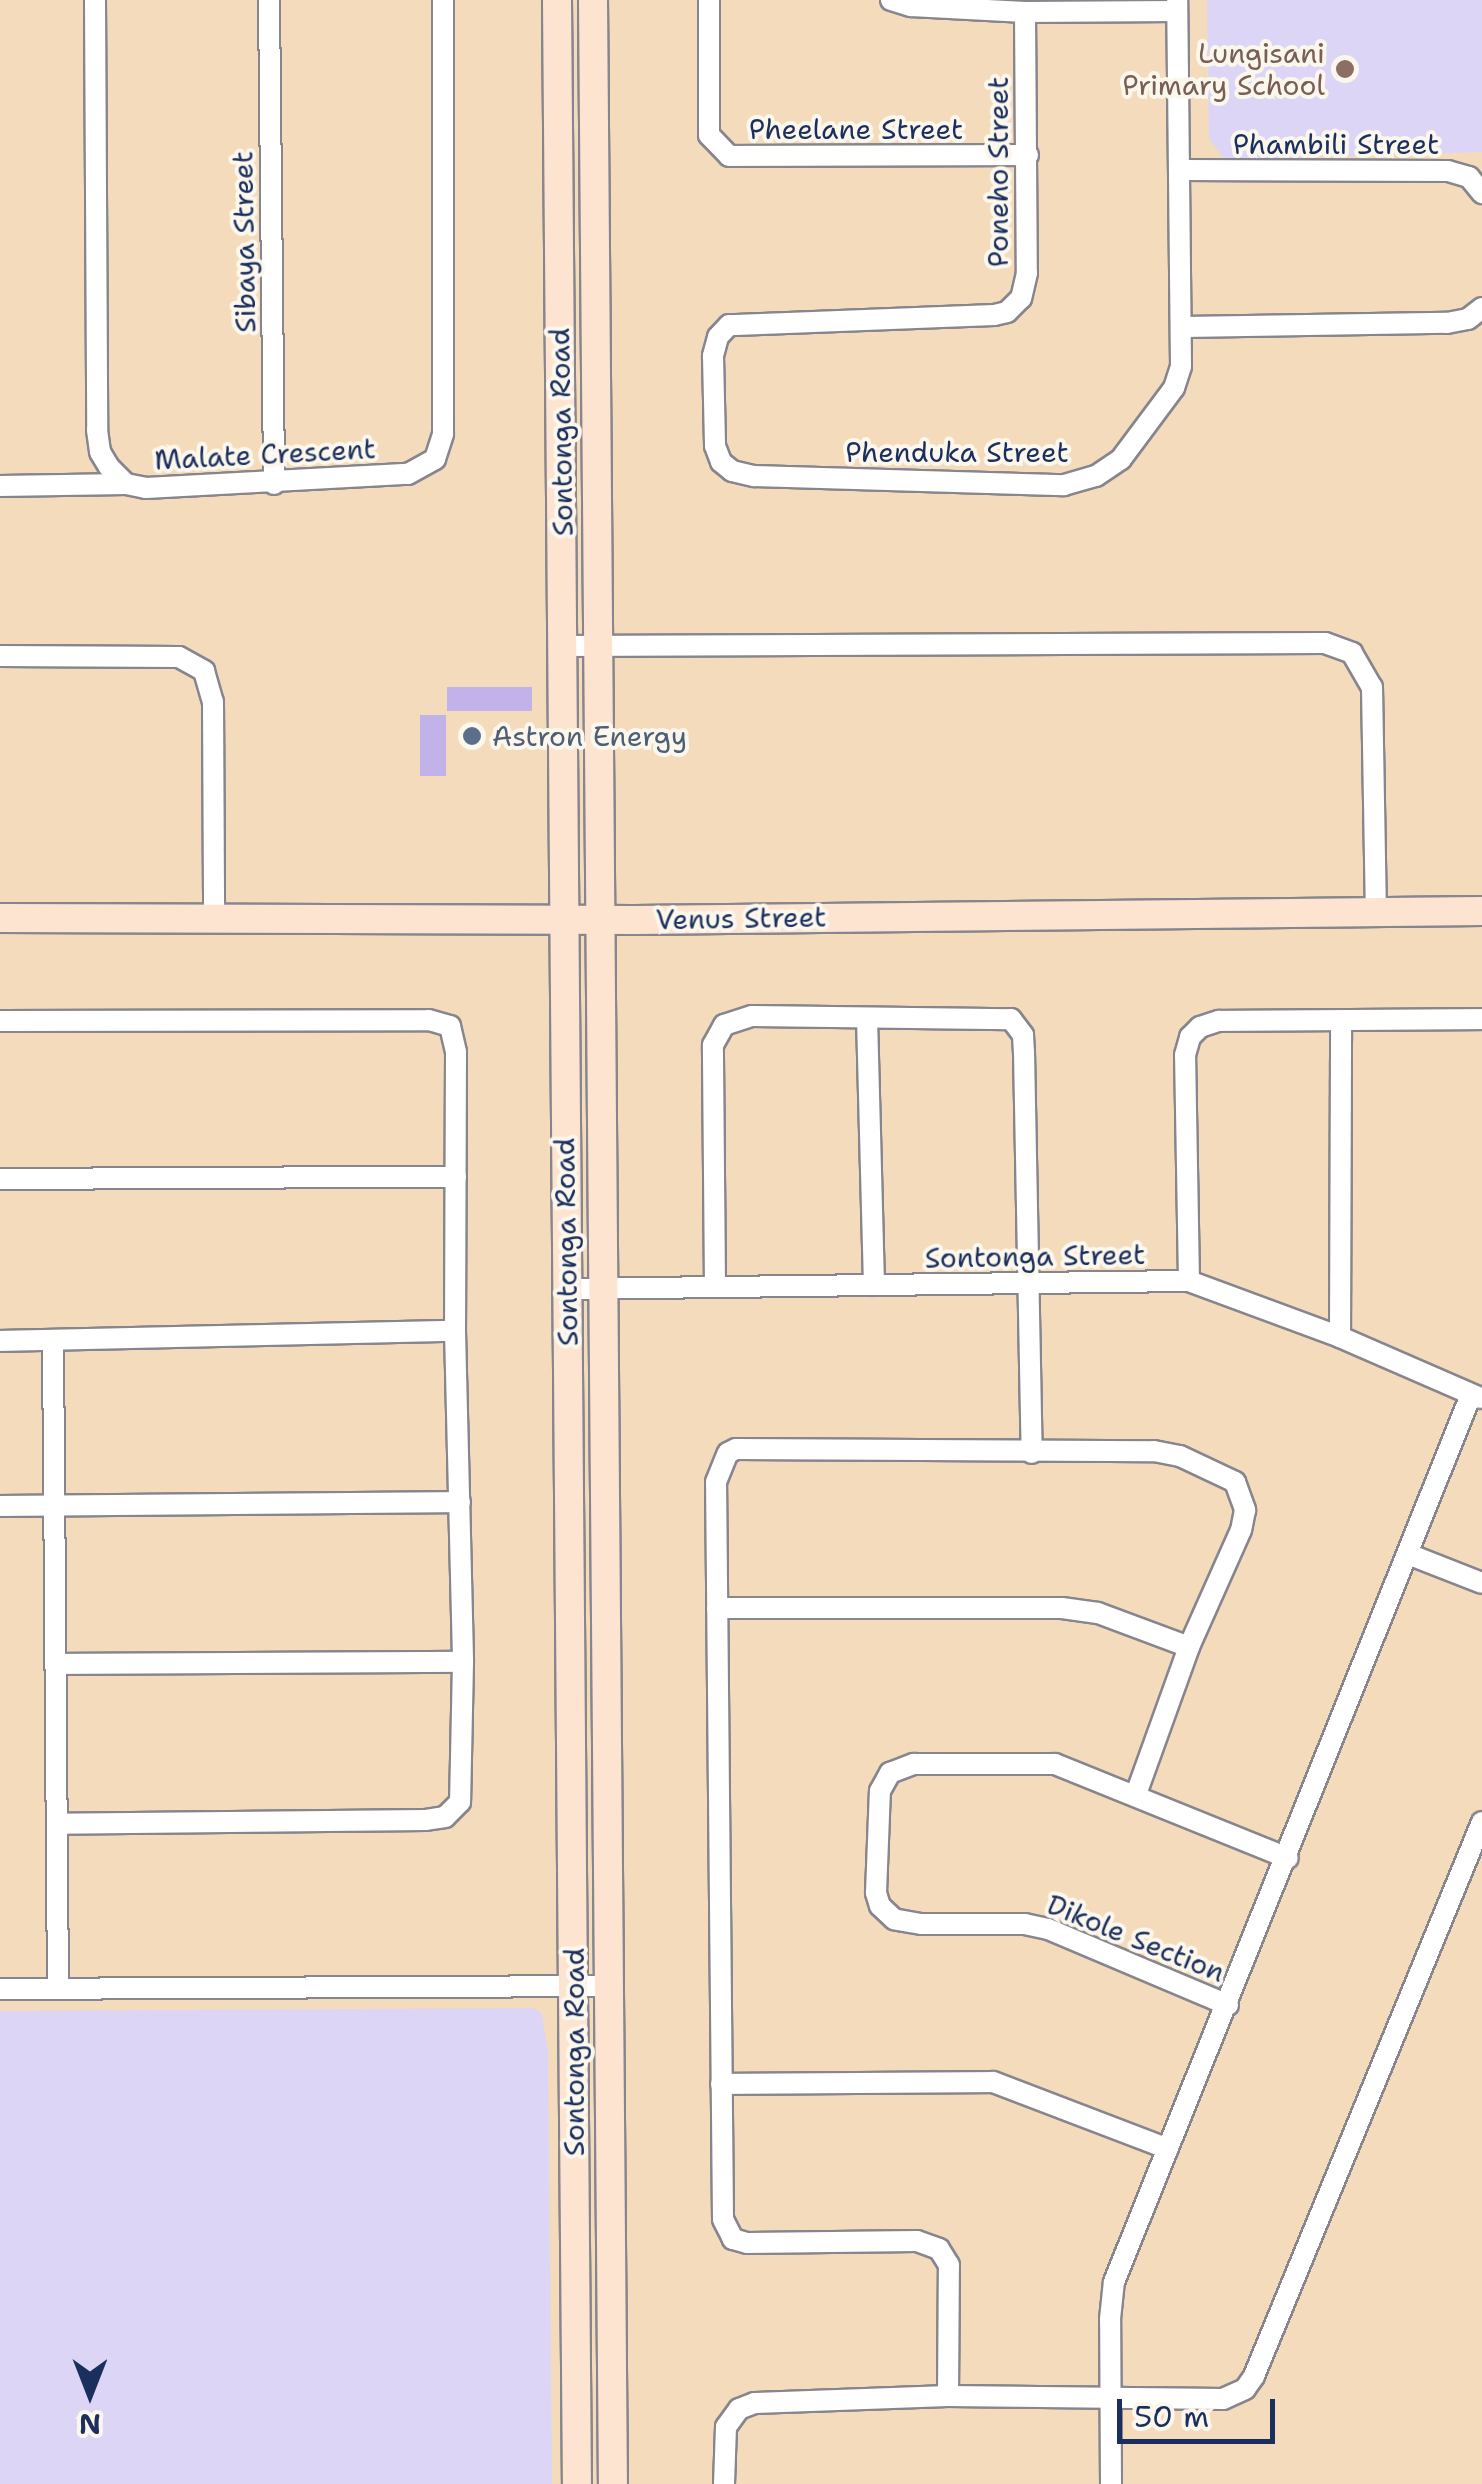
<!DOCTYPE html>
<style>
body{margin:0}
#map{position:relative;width:1482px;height:2484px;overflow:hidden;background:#f3dbbc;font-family:"Shantell Sans",sans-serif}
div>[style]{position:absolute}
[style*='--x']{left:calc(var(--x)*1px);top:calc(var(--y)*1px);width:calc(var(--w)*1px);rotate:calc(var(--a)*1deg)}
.built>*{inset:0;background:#dcd5f6}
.building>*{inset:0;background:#c2b2ea;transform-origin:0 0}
.roads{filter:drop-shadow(2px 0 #87858d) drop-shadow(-2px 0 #87858d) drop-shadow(0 2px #87858d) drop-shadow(0 -2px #87858d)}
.street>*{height:20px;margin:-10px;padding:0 10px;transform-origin:10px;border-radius:10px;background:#fff}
.secondary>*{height:28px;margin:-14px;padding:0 14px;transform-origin:14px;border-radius:14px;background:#fde4d1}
.dots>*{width:28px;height:28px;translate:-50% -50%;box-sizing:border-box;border:5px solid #fbf7ec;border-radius:50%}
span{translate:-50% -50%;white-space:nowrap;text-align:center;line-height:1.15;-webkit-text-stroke:8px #fbf7ec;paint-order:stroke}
.education-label{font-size:28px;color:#785e54}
.right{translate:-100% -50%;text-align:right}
.street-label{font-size:28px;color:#1b2f5e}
.service-label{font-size:28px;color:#4e5e75}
.left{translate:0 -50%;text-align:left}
.north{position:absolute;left:40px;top:2344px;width:100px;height:100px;-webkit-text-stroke:8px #fbf7ec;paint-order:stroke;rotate:180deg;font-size:28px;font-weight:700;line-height:40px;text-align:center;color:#1b2f5e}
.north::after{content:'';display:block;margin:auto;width:35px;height:45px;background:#1b2f5e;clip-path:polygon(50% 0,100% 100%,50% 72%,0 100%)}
.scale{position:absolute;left:1117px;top:2399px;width:158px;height:45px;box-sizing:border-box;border:5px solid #1b2f5e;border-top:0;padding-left:12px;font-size:30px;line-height:35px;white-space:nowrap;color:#1b2f5e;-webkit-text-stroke:8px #fbf7ec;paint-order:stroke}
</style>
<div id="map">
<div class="built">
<i style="clip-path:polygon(1207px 0,1482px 0,1482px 152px,1225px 160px,1209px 139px)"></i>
<i style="clip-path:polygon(533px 2008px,542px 2014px,548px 2053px,552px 2484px,0 2484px,0 2011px)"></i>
</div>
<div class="building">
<i style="left:447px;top:687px;width:85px;height:24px"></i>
<i style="left:420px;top:715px;width:26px;height:61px"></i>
</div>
<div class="roads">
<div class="street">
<i style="--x:95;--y:0;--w:430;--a:89.7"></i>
<i style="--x:97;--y:430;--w:22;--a:82"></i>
<i style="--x:100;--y:452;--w:17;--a:59"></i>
<i style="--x:109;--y:467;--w:24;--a:45"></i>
<i style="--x:126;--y:484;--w:20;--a:11"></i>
<i style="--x:146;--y:488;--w:262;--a:-3.1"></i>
<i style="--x:408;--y:474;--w:31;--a:-29"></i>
<i style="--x:435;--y:459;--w:26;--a:-72"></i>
<i style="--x:443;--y:434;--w:434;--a:-90"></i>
<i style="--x:269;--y:0;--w:484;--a:89.4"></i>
<i style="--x:709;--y:0;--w:135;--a:90"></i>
<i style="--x:709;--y:135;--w:29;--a:46"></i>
<i style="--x:729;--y:156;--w:299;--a:-0.2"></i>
<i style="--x:891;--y:0;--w:21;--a:17"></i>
<i style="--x:911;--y:6;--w:114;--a:3"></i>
<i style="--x:1025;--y:12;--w:152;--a:-0.4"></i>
<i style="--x:1025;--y:12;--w:261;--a:89.6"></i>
<i style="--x:1027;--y:273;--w:26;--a:103"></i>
<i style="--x:1021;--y:298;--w:20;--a:135"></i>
<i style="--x:1007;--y:312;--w:13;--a:167"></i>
<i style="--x:994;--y:315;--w:265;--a:177.8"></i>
<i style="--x:729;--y:325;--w:16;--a:133"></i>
<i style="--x:718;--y:337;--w:20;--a:105"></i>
<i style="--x:713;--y:356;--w:90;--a:88.7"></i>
<i style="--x:715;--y:446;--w:17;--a:69"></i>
<i style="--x:721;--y:462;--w:14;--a:39"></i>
<i style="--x:732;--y:471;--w:23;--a:13"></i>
<i style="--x:754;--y:476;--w:310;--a:1.7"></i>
<i style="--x:1064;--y:485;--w:33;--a:-16"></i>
<i style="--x:1096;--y:476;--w:30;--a:-34"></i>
<i style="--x:1121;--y:459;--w:89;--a:-53.3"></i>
<i style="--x:1174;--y:388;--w:23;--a:-72"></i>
<i style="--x:1181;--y:366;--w:366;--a:-90.6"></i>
<i style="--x:1182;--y:170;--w:266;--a:0.2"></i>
<i style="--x:1448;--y:171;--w:22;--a:16"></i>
<i style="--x:1469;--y:177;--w:21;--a:51"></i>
<i style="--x:1184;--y:327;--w:263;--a:-0.9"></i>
<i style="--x:1447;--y:323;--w:21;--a:-11"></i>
<i style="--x:1468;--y:319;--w:18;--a:-38"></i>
<i style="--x:0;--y:486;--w:126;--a:-0.9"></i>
<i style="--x:563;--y:646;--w:762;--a:-0.23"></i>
<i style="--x:1325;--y:643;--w:29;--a:20"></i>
<i style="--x:1352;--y:653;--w:39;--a:60"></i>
<i style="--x:1372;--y:687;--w:225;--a:89"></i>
<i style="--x:0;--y:656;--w:179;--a:0.3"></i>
<i style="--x:179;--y:657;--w:29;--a:29"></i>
<i style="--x:204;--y:671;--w:32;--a:74"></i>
<i style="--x:213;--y:702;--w:218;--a:89.7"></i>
<i style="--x:867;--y:1018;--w:267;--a:88.5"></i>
<i style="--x:0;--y:1021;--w:429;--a:-0.1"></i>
<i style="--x:429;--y:1020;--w:22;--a:16"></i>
<i style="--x:450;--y:1026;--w:27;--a:77"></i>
<i style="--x:456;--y:1052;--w:279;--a:90.2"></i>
<i style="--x:455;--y:1331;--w:331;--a:88.6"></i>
<i style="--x:463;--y:1662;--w:140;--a:91.2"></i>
<i style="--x:460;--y:1802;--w:21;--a:135"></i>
<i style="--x:445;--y:1817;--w:19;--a:171"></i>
<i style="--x:426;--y:1820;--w:369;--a:179.4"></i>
<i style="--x:0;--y:1179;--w:456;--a:-0.3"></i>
<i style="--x:1189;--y:1281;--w:226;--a:-91"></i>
<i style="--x:1185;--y:1055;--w:19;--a:-74"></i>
<i style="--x:1190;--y:1037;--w:14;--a:-45"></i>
<i style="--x:1200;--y:1027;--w:20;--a:-18"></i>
<i style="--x:1219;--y:1021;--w:263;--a:-0.4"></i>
<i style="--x:715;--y:1287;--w:242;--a:-90.5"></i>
<i style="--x:713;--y:1045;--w:23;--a:-61"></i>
<i style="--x:724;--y:1025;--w:29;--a:-18"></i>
<i style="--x:752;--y:1016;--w:259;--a:0.7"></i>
<i style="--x:1011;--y:1019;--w:20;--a:53"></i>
<i style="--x:1023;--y:1035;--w:17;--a:87"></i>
<i style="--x:1024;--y:1052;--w:401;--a:88.9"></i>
<i style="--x:567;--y:1289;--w:622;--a:-0.74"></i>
<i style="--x:1189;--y:1281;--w:161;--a:20.3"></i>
<i style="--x:1340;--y:1337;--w:153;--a:23.5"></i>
<i style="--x:1340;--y:1337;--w:316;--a:-89.8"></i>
<i style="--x:0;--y:1341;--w:455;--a:-1.3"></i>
<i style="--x:53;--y:1342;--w:647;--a:89.56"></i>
<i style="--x:0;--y:1506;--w:460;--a:-0.5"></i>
<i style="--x:1408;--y:1554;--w:79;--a:21.4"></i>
<i style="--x:717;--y:1608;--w:345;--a:0"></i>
<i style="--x:1062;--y:1608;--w:36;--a:8"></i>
<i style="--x:1098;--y:1613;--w:97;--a:20.5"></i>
<i style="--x:55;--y:1664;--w:408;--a:-0.3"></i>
<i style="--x:0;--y:1989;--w:611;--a:-0.28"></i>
<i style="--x:1228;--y:2005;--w:195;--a:-157.1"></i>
<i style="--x:1048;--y:1929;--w:24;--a:-168"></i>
<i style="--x:1025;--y:1924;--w:104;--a:180"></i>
<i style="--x:921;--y:1924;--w:27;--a:-170"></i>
<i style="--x:894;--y:1919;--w:19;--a:-137"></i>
<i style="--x:880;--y:1906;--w:14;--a:-107"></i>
<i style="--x:876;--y:1893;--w:102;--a:-87.8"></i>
<i style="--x:880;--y:1791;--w:21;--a:-61"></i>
<i style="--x:890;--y:1773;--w:26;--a:-21"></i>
<i style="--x:914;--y:1764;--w:141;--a:0"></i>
<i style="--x:1055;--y:1764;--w:251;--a:22"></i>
<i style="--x:721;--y:2084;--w:272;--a:-0.4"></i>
<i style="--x:993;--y:2082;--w:187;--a:20.9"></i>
<i style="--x:948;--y:2396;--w:131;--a:-89.6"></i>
<i style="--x:949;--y:2265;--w:19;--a:-122"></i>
<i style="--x:939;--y:2249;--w:23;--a:-160"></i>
<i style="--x:917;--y:2241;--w:170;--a:179.3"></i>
<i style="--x:747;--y:2243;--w:15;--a:-164"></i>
<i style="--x:733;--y:2239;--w:22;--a:-117"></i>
<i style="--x:723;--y:2219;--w:737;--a:-90.54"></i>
<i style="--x:716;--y:1482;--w:31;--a:-68"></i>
<i style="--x:728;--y:1453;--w:9;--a:-27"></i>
<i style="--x:736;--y:1449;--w:418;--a:0.3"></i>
<i style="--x:1154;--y:1451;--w:26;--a:11"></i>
<i style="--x:1180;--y:1456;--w:61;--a:25.3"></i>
<i style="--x:1235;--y:1482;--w:30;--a:70"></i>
<i style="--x:1245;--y:1510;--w:20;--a:101"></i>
<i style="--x:1241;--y:1530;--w:128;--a:114"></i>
<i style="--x:1189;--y:1647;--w:156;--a:109.8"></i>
<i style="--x:724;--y:2484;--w:57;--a:-88"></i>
<i style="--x:726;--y:2427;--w:22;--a:-54"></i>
<i style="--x:739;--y:2409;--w:17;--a:-21"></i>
<i style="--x:755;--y:2403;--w:193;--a:-2.1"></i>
<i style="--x:948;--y:2396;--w:275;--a:0.6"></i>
<i style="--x:1223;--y:2399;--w:24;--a:-24"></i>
<i style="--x:1245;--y:2389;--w:16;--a:-55"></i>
<i style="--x:1254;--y:2376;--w:599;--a:-67.63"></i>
<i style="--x:1111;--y:2484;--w:165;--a:-90.3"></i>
<i style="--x:1110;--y:2319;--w:37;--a:-84"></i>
<i style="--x:1114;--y:2282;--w:956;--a:-68.08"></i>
</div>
<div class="secondary">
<i style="--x:557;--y:0;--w:2484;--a:89.54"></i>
<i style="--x:593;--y:0;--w:2484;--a:89.54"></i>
<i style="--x:0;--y:918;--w:635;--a:0.18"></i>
<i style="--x:635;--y:920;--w:847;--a:-0.61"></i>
</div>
</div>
<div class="dots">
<i style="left:1345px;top:69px;background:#8d6e63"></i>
<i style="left:472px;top:736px;background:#5c6f8a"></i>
</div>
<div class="education-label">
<span class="right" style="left:1325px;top:69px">Lungisani<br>Primary School</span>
</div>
<div class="street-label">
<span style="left:856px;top:129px">Pheelane Street</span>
<span style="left:1336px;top:144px">Phambili Street</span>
<span style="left:998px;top:172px;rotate:-90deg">Poneho Street</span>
<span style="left:244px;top:242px;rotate:-91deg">Sibaya Street</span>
<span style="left:561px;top:432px;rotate:-91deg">Sontonga Road</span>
<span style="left:957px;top:452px">Phenduka Street</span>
<span style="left:265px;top:454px;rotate:-3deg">Malate Crescent</span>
<span style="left:741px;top:918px;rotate:-1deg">Venus Street</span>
<span style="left:566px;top:1242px;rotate:-91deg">Sontonga Road</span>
<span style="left:1035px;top:1256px;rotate:-1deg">Sontonga Street</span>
<span style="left:1136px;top:1938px;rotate:22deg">Dikole Section</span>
<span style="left:574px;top:2052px;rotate:-90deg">Sontonga Road</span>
</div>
<div class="service-label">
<span class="left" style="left:492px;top:736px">Astron Energy</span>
</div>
<div class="north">N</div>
<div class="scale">50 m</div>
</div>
